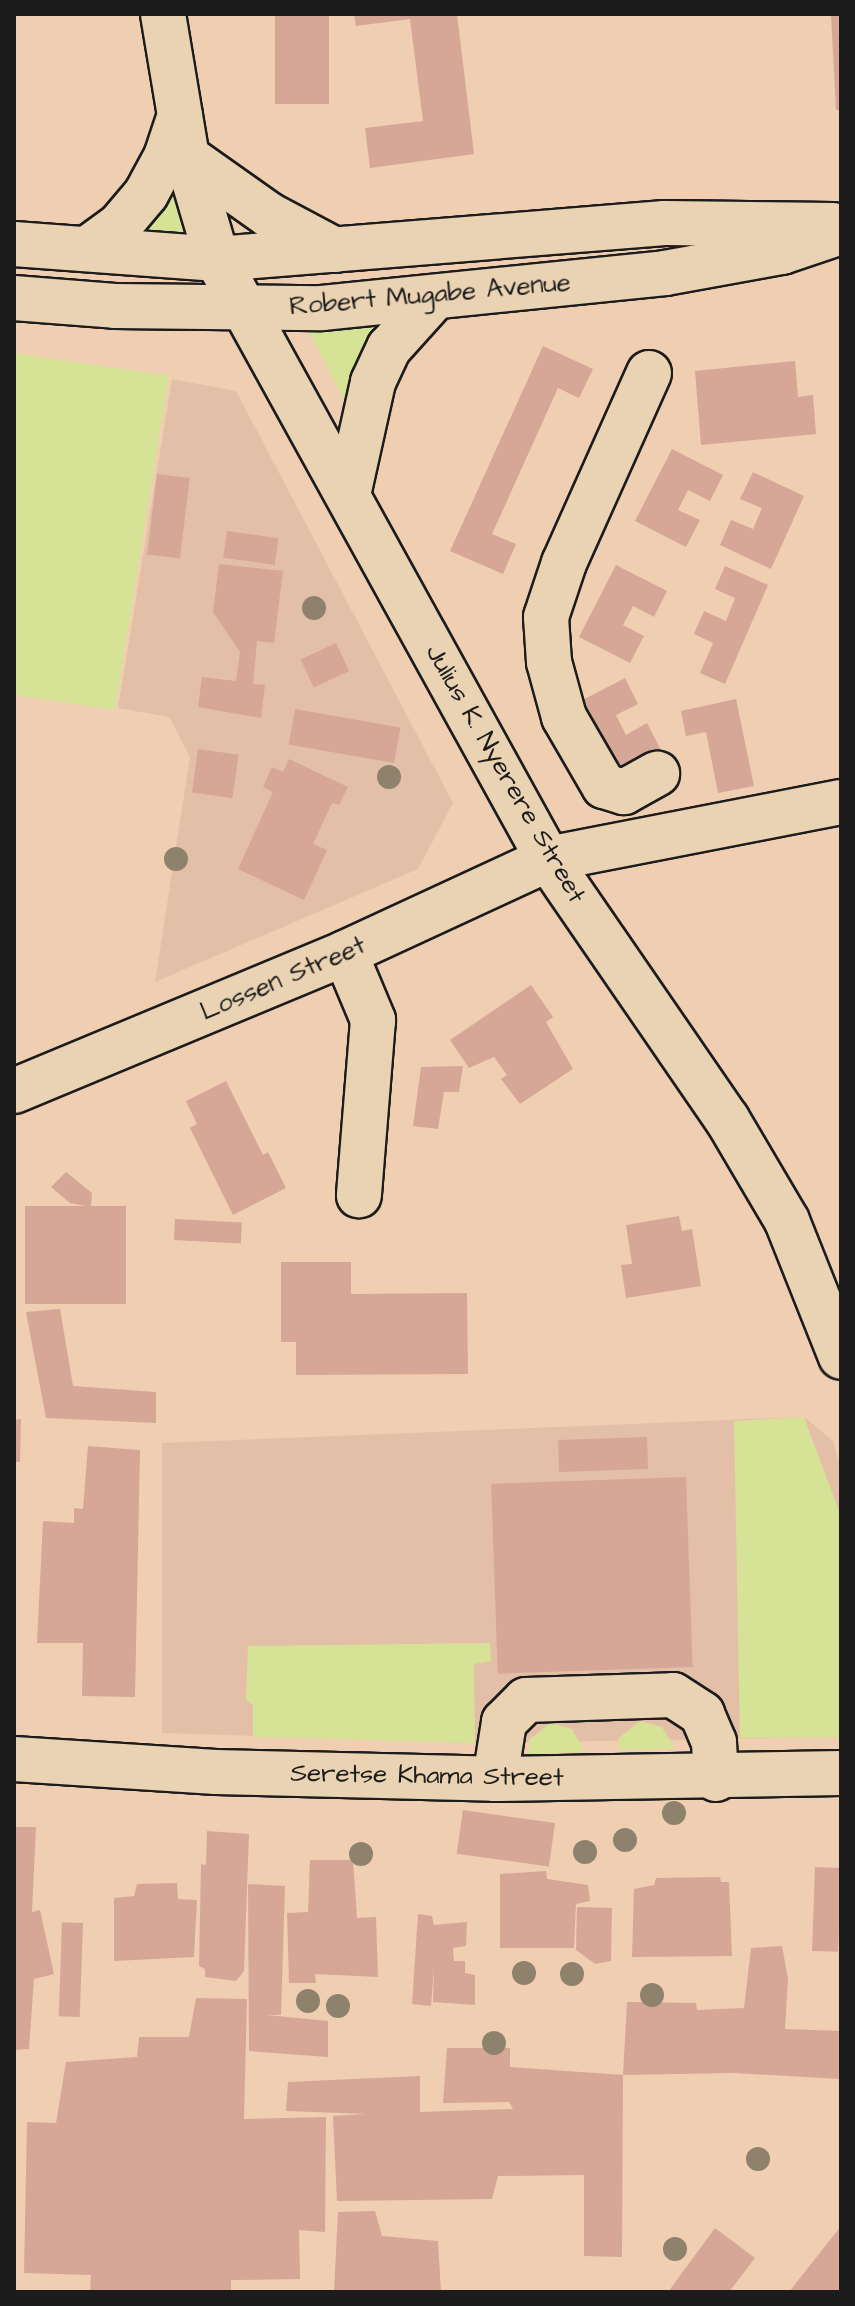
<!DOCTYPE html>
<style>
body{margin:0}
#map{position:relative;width:855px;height:2306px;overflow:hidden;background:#efceb2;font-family:"Architects Daughter",sans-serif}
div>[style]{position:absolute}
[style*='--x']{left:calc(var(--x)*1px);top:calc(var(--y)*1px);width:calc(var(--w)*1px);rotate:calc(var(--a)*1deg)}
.built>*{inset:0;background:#e4bfa7}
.green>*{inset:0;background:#d6e295}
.building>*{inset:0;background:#d6a797;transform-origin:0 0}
.roads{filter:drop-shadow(2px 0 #1c1c1c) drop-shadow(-2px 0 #1c1c1c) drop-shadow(0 2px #1c1c1c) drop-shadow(0 -2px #1c1c1c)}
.minor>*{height:44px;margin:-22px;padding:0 22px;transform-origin:22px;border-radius:22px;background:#ead3b3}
.major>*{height:44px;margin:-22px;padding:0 22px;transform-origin:22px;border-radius:22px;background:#ead3b3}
.trees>*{width:24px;height:24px;margin:-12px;border-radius:50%;background:#8f826d}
span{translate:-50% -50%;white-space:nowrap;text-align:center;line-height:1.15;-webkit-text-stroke:7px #ead3b3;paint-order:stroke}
.street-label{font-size:26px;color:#1c1c1c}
.frame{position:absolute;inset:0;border:16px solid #1c1c1c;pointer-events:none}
</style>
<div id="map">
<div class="built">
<i style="clip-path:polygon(172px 379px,236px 391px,453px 803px,418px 869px,155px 982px,190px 757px,169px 717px,118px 708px)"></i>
<i style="clip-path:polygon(804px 1417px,833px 1441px,841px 1469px,841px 1737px,475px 1743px,162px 1733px,162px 1443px)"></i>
</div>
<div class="green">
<i style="clip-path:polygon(170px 182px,197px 242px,116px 237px)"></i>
<i style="clip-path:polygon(385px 320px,352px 416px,306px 326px)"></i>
<i style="clip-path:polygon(14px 353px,169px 376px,115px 710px,14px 695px)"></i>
<i style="clip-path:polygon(804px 1417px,841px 1517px,841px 1737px,740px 1738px,734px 1421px)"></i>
<i style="clip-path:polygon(490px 1643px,491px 1661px,474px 1664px,475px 1743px,253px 1737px,253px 1705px,246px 1700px,248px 1646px)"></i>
<i style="clip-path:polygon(640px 1721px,662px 1727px,675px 1749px,619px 1750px,619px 1738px)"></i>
<i style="clip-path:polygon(550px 1723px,572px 1729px,585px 1752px,530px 1754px,529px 1740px)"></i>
</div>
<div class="building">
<i style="left:275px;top:14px;width:54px;height:90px"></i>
<i style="clip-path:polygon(354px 14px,457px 14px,474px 154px,370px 168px,365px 128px,423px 121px,410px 19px,356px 26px)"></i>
<i style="clip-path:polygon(831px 14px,841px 14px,841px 110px,836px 110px)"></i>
<i style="clip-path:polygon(543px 346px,593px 369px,579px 398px,558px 388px,492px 534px,516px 544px,503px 574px,450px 551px)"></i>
<i style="clip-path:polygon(795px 361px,798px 397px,813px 395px,816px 434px,701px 445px,695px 371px)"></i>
<i style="clip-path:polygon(672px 449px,723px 475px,710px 501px,688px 490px,678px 510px,700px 520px,686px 547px,635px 521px)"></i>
<i style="clip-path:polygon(753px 472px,804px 496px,771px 569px,720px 545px,731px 520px,753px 529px,762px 508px,740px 499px)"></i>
<i style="left:157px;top:474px;width:33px;height:81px;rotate:7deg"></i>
<i style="left:227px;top:531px;width:52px;height:27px;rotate:8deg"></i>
<i style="clip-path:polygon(219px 564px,283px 571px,274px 643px,257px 641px,253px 684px,265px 685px,261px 718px,198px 707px,202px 677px,236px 681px,240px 652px,213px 612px)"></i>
<i style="clip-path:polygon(616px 565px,667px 591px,654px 617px,633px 606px,623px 625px,644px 636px,630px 663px,579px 637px)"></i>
<i style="clip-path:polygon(725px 566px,768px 585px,725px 684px,700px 673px,713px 643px,694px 634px,704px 611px,726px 621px,735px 598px,715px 589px)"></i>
<i style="left:336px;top:643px;width:31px;height:39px;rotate:65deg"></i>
<i style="clip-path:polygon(625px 678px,638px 704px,616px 715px,626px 735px,647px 723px,661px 750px,610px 776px,573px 705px)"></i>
<i style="clip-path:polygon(736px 699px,754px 786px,718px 793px,706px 732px,686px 736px,681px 711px)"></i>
<i style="left:295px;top:709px;width:107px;height:36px;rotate:10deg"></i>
<i style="left:198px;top:749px;width:41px;height:44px;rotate:8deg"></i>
<i style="clip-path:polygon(289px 759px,348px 787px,339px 805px,332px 803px,313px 844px,327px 850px,304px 900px,238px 869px,273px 792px,263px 787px,272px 767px,283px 772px)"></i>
<i style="clip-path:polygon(531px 985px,553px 1017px,546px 1022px,573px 1069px,520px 1104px,501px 1079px,507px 1075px,494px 1057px,469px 1068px,450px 1040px)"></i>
<i style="clip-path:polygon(463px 1066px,459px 1092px,444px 1092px,438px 1129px,413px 1126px,421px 1067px)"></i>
<i style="clip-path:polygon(226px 1081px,263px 1155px,268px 1152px,286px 1188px,233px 1215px,190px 1128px,197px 1124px,186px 1101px)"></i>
<i style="clip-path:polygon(66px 1172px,92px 1193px,91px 1207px,70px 1203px,51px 1187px)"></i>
<i style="left:25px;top:1206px;width:101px;height:98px"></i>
<i style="clip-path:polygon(679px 1216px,682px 1231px,692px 1229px,701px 1286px,626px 1298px,621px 1265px,632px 1264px,626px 1225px)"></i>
<i style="left:175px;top:1219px;width:67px;height:21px;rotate:3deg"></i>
<i style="clip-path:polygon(281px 1262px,351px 1262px,351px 1294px,467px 1293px,468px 1374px,296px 1375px,296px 1342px,281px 1342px)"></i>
<i style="clip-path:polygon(60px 1309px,73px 1386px,156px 1392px,156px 1423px,46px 1418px,26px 1312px)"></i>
<i style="clip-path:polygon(21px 1419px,20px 1462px,14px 1462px,14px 1420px)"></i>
<i style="left:647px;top:1437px;width:32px;height:89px;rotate:88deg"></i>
<i style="clip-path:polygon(88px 1446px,140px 1450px,135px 1697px,82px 1696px,83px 1643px,37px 1643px,43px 1521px,74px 1523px,74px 1508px,83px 1509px)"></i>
<i style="left:686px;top:1477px;width:190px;height:195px;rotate:88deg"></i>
<i style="left:555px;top:1823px;width:44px;height:93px;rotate:98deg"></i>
<i style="clip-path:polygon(14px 1827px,36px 1827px,32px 1912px,40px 1910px,54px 1974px,34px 1979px,29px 2049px,14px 2050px)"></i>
<i style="clip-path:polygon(207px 1831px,249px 1834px,244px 1971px,236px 1981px,205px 1977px,205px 1969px,199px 1966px,201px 1864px,206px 1865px)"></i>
<i style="clip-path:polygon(310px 1860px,353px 1860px,357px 1918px,376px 1917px,378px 1977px,315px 1974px,316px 1983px,289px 1983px,287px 1913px,308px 1912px)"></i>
<i style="left:815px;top:1867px;width:26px;height:84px;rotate:2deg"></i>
<i style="clip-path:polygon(546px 1871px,547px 1879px,588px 1885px,590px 1901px,576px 1904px,574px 1948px,500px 1948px,500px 1874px)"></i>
<i style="clip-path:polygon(720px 1877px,721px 1882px,729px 1882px,732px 1956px,632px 1957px,634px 1889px,654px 1885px,656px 1878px)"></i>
<i style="clip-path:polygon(177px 1883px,178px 1899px,197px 1900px,194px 1957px,114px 1961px,114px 1898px,134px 1896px,137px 1884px)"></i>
<i style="clip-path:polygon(248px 1884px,285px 1886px,281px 2015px,267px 2015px,328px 2021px,328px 2057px,249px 2051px)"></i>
<i style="clip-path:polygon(577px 1907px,612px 1908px,611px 1961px,595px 1964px,576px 1950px)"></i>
<i style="clip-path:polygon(418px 1914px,432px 1916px,434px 1925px,467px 1922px,466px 1946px,453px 1948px,454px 1961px,465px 1961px,465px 1973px,475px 1975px,475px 2005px,433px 2002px,434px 1967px,431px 2006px,412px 2004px)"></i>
<i style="left:83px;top:1923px;width:94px;height:21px;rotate:92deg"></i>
<i style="clip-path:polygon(782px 1946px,788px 1979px,785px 2029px,841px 2031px,841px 2079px,734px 2073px,623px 2075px,627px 2002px,696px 2003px,697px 2010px,744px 2008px,751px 1948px)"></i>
<i style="clip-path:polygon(196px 1998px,247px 1999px,244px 2119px,326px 2117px,325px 2232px,299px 2230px,300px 2279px,231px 2280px,231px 2292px,90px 2292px,91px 2275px,24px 2273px,27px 2122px,56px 2123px,66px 2062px,137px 2057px,139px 2037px,189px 2037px)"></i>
<i style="clip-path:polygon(447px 2048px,510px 2048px,510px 2067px,623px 2075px,622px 2257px,584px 2256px,584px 2175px,498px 2176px,492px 2199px,337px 2201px,333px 2116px,366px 2114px,286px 2111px,288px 2082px,420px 2076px,420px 2112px,513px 2109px,509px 2102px,443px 2103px)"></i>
<i style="clip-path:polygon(375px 2211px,382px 2236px,438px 2241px,441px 2292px,334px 2292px,338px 2212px)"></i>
<i style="clip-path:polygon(841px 2226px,841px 2292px,789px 2292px)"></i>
<i style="clip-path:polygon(715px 2228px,755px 2258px,729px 2292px,668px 2292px)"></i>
</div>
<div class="roads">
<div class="minor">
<i style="--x:163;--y:14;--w:145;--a:80.5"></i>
<i style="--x:187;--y:157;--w:106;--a:73.6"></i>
<i style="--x:217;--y:259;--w:685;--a:61.12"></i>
<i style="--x:548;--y:859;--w:316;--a:55.5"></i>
<i style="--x:727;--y:1119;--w:118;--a:59.5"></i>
<i style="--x:787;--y:1221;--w:146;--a:68.3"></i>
<i style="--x:649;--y:373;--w:208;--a:114.1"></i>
<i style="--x:564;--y:563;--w:57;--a:108.4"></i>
<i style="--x:546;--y:617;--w:45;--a:86.2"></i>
<i style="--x:549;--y:662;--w:57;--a:74.7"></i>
<i style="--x:564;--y:717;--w:80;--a:59.9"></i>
<i style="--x:604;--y:786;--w:21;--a:17"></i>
<i style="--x:624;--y:792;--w:38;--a:-29"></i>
<i style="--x:345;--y:953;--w:73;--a:67.3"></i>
<i style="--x:373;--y:1020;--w:176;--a:94.6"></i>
<i style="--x:14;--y:1091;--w:359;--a:-22.6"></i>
<i style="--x:345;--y:953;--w:224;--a:-24.8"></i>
<i style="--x:548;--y:859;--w:298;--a:-11"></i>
<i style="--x:14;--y:1759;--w:202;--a:3.7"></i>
<i style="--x:216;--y:1772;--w:279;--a:1.4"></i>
<i style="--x:495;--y:1779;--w:346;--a:-1"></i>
<i style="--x:495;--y:1779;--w:58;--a:-81"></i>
<i style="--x:504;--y:1722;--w:31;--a:-45"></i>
<i style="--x:526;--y:1700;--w:147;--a:-1.9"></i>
<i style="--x:673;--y:1695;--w:35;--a:33"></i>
<i style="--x:702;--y:1714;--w:30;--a:67"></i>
<i style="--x:714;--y:1742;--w:37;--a:87"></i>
</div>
<div class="major">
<i style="--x:187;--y:157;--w:100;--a:35.3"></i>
<i style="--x:269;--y:215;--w:75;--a:27.9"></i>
<i style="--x:14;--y:244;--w:204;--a:4.2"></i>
<i style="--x:217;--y:259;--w:449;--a:-4.6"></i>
<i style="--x:665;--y:223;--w:168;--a:0.7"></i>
<i style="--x:87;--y:249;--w:39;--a:-36"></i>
<i style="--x:119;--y:226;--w:42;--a:-49.8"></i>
<i style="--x:146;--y:194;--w:42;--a:-61.6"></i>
<i style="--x:166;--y:157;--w:44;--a:-71.6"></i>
<i style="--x:14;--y:298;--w:101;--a:4.5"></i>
<i style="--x:115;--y:306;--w:207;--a:0.6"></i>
<i style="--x:322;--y:308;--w:345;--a:-5.8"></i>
<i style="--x:665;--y:273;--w:119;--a:-10.2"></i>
<i style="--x:782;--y:252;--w:62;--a:-18.7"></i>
<i style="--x:348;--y:495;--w:116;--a:-77.5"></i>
<i style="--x:373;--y:382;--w:38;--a:-65"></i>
<i style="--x:389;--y:348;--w:67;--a:-48"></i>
</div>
</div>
<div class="trees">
<i style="left:314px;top:608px"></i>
<i style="left:389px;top:777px"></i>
<i style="left:176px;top:859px"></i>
<i style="left:674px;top:1813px"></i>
<i style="left:625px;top:1840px"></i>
<i style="left:585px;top:1852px"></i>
<i style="left:361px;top:1854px"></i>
<i style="left:524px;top:1973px"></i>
<i style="left:572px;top:1974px"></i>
<i style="left:652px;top:1995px"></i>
<i style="left:308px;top:2001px"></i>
<i style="left:338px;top:2006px"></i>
<i style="left:494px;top:2043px"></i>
<i style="left:758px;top:2159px"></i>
<i style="left:675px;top:2249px"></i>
</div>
<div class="street-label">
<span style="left:430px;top:295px;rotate:-5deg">Robert Mugabe Avenue</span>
<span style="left:505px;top:774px;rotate:60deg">Julius K. Nyerere Street</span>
<span style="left:283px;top:979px;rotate:-23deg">Lossen Street</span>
<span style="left:427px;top:1776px;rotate:1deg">Seretse Khama Street</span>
</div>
<div class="frame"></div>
</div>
